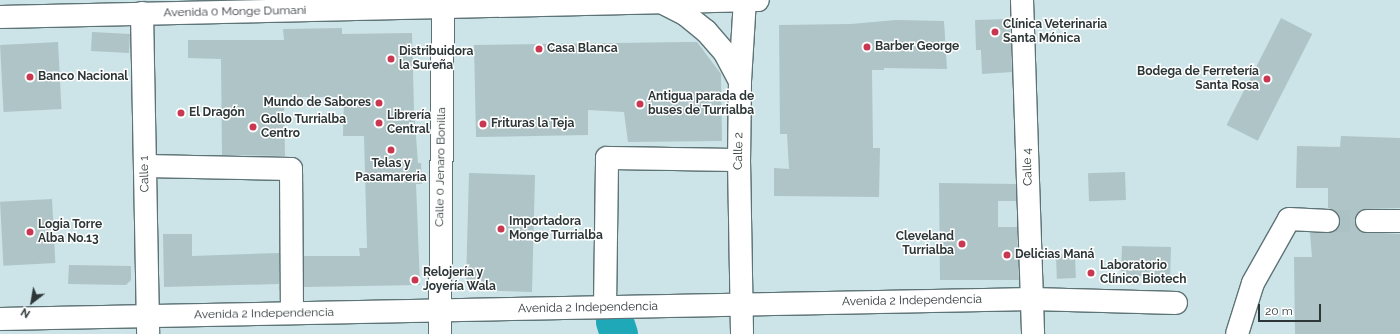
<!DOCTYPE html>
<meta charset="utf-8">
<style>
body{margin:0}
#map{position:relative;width:1400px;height:334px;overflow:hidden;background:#cce4e7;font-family:Raleway,sans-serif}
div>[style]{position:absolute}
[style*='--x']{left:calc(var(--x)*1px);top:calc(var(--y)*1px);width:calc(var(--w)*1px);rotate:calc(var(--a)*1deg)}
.river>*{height:38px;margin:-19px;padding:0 19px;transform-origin:19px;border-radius:19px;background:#1ea8b8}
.building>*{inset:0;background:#aec4c7;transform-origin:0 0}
.minor-tunnel>*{height:22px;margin-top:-11px;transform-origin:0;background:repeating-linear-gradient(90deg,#acc1c4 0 22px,transparent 0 33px)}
.roads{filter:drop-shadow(1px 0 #5e7376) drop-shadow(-1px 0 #5e7376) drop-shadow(0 1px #5e7376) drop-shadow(0 -1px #5e7376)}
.minor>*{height:22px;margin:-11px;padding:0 11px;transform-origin:11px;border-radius:11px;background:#fff}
.major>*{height:22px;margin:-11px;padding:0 11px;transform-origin:11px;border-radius:11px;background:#fff}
.dots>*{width:11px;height:11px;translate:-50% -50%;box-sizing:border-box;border:2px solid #fff;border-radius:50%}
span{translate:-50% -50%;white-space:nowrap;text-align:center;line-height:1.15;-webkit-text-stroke:3px #fff;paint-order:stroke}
.street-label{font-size:12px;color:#2e3738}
.poi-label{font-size:12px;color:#2e3738;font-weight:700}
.left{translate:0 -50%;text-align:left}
.right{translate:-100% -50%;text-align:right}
.north{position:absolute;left:12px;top:282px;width:40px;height:40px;-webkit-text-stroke:3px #fff;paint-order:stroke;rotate:211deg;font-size:11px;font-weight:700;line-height:16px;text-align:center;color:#2e3738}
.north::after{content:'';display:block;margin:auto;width:14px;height:18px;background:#2e3738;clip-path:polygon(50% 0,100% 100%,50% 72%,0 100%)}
.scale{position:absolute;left:1258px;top:304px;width:63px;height:18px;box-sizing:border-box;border:2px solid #2e3738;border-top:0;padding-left:5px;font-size:12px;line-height:14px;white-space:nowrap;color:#2e3738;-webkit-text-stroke:3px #fff;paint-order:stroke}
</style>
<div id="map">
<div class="river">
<i style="--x:615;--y:322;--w:13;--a:72"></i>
</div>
<div class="building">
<i style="left:1281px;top:18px;width:35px;height:120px;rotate:27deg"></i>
<i style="clip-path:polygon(1010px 19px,1012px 72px,982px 74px,981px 50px,976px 50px,975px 20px)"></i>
<i style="clip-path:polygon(896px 20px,944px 21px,947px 69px,884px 68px,884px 70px,872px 70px,873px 148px,880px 148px,879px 197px,774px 196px,774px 168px,789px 169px,787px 134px,780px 134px,779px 25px,851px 24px)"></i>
<i style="clip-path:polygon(342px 28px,342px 34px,412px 33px,414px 110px,418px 163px,421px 163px,422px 184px,416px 184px,420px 285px,304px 287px,304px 256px,360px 256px,359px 248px,367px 248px,364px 136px,343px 136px,344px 97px,284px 97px,285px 156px,222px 155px,221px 59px,188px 58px,188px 40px,284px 40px,283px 29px)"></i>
<i style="left:92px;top:32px;width:38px;height:19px;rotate:3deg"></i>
<i style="left:58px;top:42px;width:67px;height:58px;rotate:87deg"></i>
<i style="clip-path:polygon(687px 42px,697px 42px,721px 74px,722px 141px,628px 142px,624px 112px,588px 110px,588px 135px,476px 137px,474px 45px)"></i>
<i style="clip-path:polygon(1341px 136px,1400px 138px,1400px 208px,1367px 209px,1360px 210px,1355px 221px,1361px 232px,1400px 234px,1400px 334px,1295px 334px,1294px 257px,1312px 257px,1310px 233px,1333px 232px,1340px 221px,1335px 211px,1328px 208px,1328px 188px,1296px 188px,1297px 146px,1340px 147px)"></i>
<i style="left:1125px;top:172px;width:28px;height:37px;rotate:88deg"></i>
<i style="clip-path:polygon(469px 173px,535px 175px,532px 292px,473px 290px,466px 284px)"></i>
<i style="clip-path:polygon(939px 183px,1016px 184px,1016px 201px,998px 201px,998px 227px,1017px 227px,1019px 280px,940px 280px)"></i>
<i style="left:52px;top:199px;width:64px;height:52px;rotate:87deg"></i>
<i style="clip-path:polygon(163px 234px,192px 234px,192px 256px,279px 253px,279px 284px,164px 287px)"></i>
<i style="clip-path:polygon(1122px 246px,1171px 247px,1170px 282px,1146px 282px,1146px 276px,1121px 276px)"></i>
<i style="left:1075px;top:254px;width:24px;height:19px;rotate:88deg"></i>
<i style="clip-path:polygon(69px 265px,131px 266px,131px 280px,126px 285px,68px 284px)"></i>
</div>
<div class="minor-tunnel">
<i style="--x:1328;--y:221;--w:39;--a:0"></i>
</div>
<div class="roads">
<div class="minor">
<i style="--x:142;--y:13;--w:321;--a:88.9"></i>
<i style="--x:0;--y:17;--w:758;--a:-1.28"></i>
<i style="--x:145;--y:166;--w:146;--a:1.2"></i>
<i style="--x:291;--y:169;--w:144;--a:89.6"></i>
<i style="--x:1367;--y:221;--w:33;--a:0"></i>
<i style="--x:605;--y:307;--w:149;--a:-89.2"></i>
<i style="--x:607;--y:158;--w:132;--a:0.9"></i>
<i style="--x:0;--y:319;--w:1032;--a:-1.11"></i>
<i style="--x:1032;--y:299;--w:144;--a:1.6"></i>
<i style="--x:440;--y:334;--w:334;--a:-89.5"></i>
<i style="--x:1237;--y:334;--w:53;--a:-72.6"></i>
<i style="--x:1253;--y:283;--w:73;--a:-60.6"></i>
<i style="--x:1289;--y:219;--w:39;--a:3"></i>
</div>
<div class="major">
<i style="--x:657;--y:0;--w:33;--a:27"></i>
<i style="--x:686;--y:15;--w:26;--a:39"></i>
<i style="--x:706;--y:31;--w:29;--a:49"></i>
<i style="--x:725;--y:53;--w:32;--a:62"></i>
<i style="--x:740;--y:81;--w:79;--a:90.7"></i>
<i style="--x:739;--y:160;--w:174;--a:89"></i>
<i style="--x:1022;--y:0;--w:334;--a:88.1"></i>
<i style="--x:740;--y:81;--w:81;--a:-86.5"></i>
</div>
</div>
<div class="dots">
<i style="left:995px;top:32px;background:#c93850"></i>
<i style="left:867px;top:47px;background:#c93850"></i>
<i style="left:539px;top:49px;background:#c93850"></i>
<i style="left:391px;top:59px;background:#c93850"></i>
<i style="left:30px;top:77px;background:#c93850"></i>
<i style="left:1267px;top:79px;background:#c93850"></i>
<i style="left:379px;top:103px;background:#c93850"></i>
<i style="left:640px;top:104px;background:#c93850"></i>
<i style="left:181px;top:113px;background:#c93850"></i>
<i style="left:379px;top:123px;background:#c93850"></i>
<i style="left:483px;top:124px;background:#c93850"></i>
<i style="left:253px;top:127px;background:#c93850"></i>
<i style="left:391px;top:150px;background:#c93850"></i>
<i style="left:501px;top:229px;background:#c93850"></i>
<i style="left:30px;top:232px;background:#c93850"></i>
<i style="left:962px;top:244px;background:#c93850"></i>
<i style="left:1007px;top:255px;background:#c93850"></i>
<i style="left:1091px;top:273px;background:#c93850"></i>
<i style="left:415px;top:280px;background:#c93850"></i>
</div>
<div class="street-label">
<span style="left:235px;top:12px;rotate:-1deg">Avenida 0 Monge Dumani</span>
<span style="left:739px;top:151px;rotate:-89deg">Calle 2</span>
<span style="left:441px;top:167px;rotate:-89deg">Calle 0 Jenaro Bonilla</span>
<span style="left:1028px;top:167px;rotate:-92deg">Calle 4</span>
<span style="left:145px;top:174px;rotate:-91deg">Calle 1</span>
<span style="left:912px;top:301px;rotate:-1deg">Avenida 2 Independencia</span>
<span style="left:588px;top:308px;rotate:-1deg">Avenida 2 Independencia</span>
<span style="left:264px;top:314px;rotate:-1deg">Avenida 2 Independencia</span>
</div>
<div class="poi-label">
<span class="left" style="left:1003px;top:32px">Clínica Veterinaria<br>Santa Mónica</span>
<span class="left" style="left:875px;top:47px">Barber George</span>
<span class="left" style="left:547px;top:49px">Casa Blanca</span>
<span class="left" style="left:399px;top:59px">Distribuidora<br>la Sureña</span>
<span class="right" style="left:1259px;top:79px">Bodega de Ferretería<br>Santa Rosa</span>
<span class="left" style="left:38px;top:77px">Banco Nacional</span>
<span class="left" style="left:648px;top:104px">Antigua parada de<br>buses de Turrialba</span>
<span class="right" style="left:371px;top:103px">Mundo de Sabores</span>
<span class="left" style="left:189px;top:113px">El Dragón</span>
<span class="left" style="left:387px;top:123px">Librería<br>Central</span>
<span class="left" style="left:261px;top:127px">Gollo Turrialba<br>Centro</span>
<span class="left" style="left:491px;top:124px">Frituras la Teja</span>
<span style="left:391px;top:171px">Telas y<br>Pasamareria</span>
<span class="left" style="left:509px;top:229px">Importadora<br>Monge Turrialba</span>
<span class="left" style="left:38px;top:232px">Logia Torre<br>Alba No.13</span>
<span class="right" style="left:954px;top:244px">Cleveland<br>Turrialba</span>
<span class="left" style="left:1015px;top:255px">Delicias Maná</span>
<span class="left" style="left:1100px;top:273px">Laboratorio<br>Clínico Biotech</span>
<span class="left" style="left:423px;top:280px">Relojería y<br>Joyería Wala</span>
</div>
<div class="north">N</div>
<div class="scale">20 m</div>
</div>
